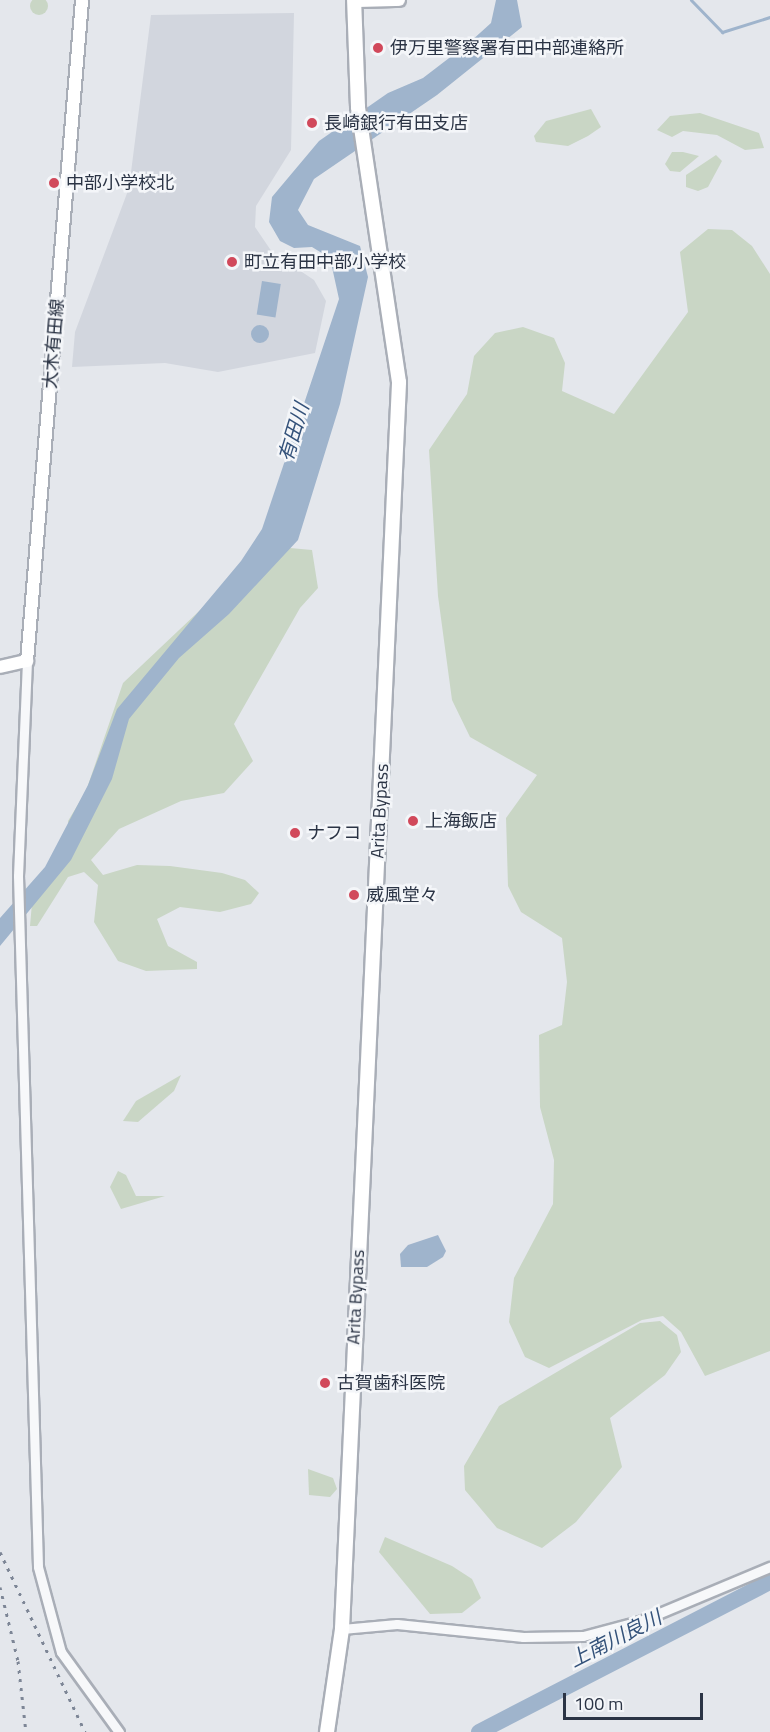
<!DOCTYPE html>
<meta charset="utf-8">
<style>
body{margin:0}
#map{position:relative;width:770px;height:1732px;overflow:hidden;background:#e4e7ec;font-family:"Titillium Web","Noto Sans JP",sans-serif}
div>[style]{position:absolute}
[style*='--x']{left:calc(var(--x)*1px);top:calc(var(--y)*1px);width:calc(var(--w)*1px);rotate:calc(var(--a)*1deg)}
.built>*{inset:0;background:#d2d6de}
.green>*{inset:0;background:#c9d6c5}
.round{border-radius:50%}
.water>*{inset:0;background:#9fb4cc;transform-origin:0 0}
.stream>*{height:3px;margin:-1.5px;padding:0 1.5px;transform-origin:1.5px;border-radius:1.5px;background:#9fb4cc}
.river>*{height:16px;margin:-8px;padding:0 8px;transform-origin:8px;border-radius:8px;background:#9fb4cc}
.roads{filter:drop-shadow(2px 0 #a9aeb7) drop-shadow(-2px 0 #a9aeb7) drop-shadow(0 2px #a9aeb7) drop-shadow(0 -2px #a9aeb7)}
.minor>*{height:9px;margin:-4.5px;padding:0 4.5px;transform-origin:4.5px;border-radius:4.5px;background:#f7f8fa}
.major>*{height:12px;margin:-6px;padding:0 6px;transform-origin:6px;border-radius:6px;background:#fff}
.highway>*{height:14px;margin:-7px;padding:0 7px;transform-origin:7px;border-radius:7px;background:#fff}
.rail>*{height:3px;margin-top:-1.5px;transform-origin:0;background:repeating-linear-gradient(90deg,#7d8696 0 3px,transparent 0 9px)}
.dots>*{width:16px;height:16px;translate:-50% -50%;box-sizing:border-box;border:3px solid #f4f6f9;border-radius:50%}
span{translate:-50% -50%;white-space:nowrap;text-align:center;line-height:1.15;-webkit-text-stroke:5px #f4f6f9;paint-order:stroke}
.poi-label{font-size:18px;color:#2b3445}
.left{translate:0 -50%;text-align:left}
.street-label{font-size:18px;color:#2b3445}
.water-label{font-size:20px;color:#34527a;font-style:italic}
.scale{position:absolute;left:563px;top:1693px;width:140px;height:27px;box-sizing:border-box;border:3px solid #2b3445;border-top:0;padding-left:8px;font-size:18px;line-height:21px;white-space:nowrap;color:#2b3445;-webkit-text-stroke:4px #f4f6f9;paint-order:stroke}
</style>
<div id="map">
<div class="built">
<i style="clip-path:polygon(294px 13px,291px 150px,256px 206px,255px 227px,272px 252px,314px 280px,326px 301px,315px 353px,218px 372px,165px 363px,72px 367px,75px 332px,129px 188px,151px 15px)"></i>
</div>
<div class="green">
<i class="round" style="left:30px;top:-3px;width:18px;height:18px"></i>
<i style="clip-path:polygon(591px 109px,601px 127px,588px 136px,568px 146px,536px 142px,534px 136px,546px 121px)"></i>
<i style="clip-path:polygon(700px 113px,759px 133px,764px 148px,745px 150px,717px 135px,683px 131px,672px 137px,657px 130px,670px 116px)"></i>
<i style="clip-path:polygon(672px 152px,683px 152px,699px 156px,680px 172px,670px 171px,665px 164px)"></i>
<i style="clip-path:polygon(716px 155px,722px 161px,708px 187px,698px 191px,686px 187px,686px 175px)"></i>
<i style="clip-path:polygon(708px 229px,732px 230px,752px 246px,770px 274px,770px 1351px,705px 1376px,681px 1332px,663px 1316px,642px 1320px,549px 1368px,525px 1357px,509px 1322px,514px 1278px,553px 1204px,554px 1160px,540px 1107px,539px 1035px,562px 1025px,567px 982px,562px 938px,521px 912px,508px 886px,506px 818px,537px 775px,470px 737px,452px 700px,438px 596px,429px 450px,467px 394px,474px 356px,495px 333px,523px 327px,554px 338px,565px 363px,562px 391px,614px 414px,688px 312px,680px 252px)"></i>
<i style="clip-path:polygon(268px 546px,312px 550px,318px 588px,300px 608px,234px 724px,253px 761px,224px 793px,181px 801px,119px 829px,91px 860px,103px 875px,137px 865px,170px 866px,222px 873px,245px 880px,259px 893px,251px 904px,220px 912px,180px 907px,157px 919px,168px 946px,197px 962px,197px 969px,146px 971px,118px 961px,94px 922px,98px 885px,84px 872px,68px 877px,37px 926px,30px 926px,32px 903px,71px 843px,68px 821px,86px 791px,123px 683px)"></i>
<i style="clip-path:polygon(181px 1075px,174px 1091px,138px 1122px,123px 1121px,136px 1101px)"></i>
<i style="clip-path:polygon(118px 1171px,126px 1175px,136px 1196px,165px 1196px,121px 1209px,110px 1187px)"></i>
<i style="clip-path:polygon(660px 1321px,677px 1335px,681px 1352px,665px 1375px,610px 1418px,622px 1467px,576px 1522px,542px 1548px,497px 1528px,465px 1490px,464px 1466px,499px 1406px,640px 1323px)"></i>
<i style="clip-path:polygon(308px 1469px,333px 1478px,337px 1489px,330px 1497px,309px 1495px)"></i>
<i style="clip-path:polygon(385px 1537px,452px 1566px,472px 1579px,481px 1598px,462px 1613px,430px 1614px,379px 1552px)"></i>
</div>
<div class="water">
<i style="clip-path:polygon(496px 0,517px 0,522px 27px,437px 95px,314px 179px,298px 210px,308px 225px,360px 246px,368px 277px,340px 404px,298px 540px,229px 614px,179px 658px,129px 719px,112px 779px,71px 860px,0 946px,0 918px,45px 867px,88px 785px,117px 709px,241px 561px,262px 529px,339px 299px,330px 258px,312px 247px,294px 248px,280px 241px,269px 222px,272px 197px,319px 141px,388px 93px,423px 78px,470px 42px,491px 23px)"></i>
<i style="left:262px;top:281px;width:19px;height:34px;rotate:9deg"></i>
<i class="round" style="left:251px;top:325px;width:18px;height:18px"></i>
<i style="clip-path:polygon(438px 1235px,446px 1251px,443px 1257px,427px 1267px,401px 1267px,400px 1254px,408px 1245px)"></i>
</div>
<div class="stream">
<i style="--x:691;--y:0;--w:45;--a:45.9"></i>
<i style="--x:722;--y:32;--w:50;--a:-17.4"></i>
</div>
<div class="river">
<i style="--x:479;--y:1732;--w:327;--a:-27.3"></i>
</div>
<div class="roads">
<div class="minor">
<i style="--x:27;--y:661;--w:215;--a:92.4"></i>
<i style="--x:18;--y:876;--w:691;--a:88.34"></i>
<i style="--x:38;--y:1567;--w:88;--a:74.9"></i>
<i style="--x:61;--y:1652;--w:99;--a:54.1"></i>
<i style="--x:342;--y:1629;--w:55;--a:-5.2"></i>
<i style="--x:397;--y:1624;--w:127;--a:5.9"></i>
<i style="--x:523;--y:1637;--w:60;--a:-1"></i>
<i style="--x:583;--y:1636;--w:62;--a:-14.9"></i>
<i style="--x:643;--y:1620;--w:138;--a:-22.7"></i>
</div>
<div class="major">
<i style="--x:354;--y:1;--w:45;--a:-1.3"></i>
<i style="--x:0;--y:667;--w:28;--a:-13"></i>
<i style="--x:27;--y:661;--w:663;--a:-85.24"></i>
</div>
<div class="highway">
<i style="--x:327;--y:1732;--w:104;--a:-81.7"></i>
<i style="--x:342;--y:1629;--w:1248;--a:-87.38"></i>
<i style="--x:399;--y:382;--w:278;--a:-98.5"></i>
<i style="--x:358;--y:107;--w:107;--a:-92.1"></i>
</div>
</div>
<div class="rail">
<i style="--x:0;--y:1552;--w:199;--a:64.7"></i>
<i style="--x:0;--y:1587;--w:76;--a:76.3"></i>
<i style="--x:18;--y:1661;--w:71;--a:83.6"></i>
</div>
<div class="dots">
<i style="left:378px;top:48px;background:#d1495b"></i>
<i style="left:312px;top:123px;background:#d1495b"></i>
<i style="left:54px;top:183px;background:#d1495b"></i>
<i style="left:232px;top:262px;background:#d1495b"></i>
<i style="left:413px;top:821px;background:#d1495b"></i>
<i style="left:295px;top:833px;background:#d1495b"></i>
<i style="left:354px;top:895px;background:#d1495b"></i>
<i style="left:325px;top:1383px;background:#d1495b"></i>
</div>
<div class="poi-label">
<span class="left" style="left:390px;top:48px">伊万里警察署有田中部連絡所</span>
<span class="left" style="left:324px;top:123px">長崎銀行有田支店</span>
<span class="left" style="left:66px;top:183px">中部小学校北</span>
<span class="left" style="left:244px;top:262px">町立有田中部小学校</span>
<span class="left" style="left:425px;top:821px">上海飯店</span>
<span class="left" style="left:307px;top:833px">ナフコ</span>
<span class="left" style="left:366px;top:895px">威風堂々</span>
<span class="left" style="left:337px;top:1383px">古賀歯科医院</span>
</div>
<div class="street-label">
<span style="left:54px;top:344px;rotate:-85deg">大木有田線</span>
<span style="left:380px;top:811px;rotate:-87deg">Arita Bypass</span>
<span style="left:356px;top:1297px;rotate:-87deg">Arita Bypass</span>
</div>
<div class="water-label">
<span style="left:293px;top:432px;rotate:-73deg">有田川</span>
<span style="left:615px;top:1638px;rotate:-27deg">上南川良川</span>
</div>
<div class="scale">100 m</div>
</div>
